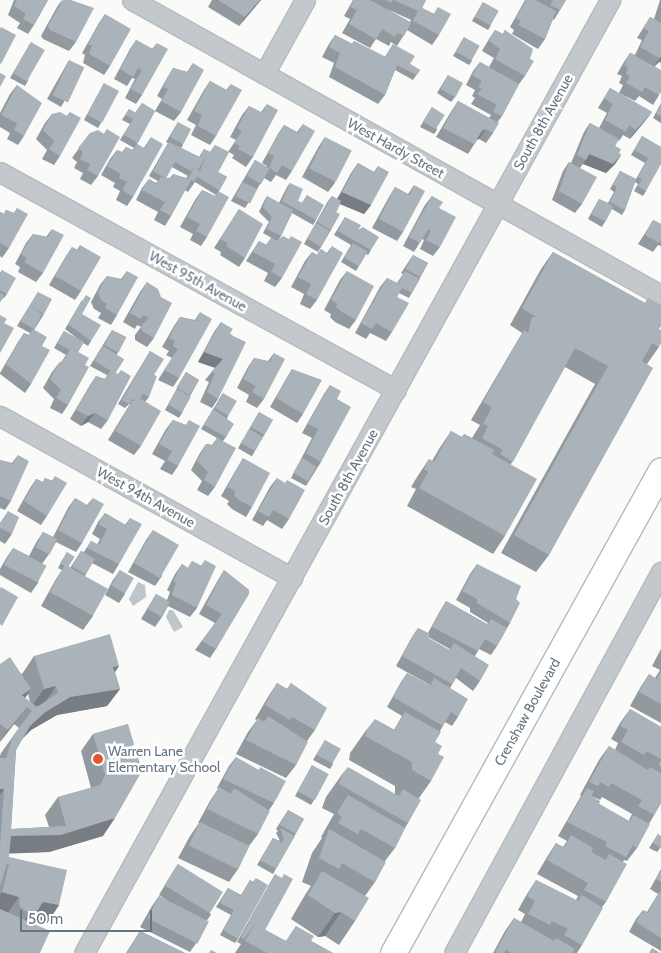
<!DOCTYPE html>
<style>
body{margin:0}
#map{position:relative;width:661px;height:953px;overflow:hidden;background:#fafaf8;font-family:Cabin,sans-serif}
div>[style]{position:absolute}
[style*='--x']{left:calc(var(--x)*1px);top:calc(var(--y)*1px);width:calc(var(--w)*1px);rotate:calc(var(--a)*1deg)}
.water>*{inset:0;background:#bbc7cb}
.roads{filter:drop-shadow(1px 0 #b5babe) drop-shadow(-1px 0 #b5babe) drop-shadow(0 1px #b5babe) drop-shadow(0 -1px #b5babe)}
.minor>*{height:19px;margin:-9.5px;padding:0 9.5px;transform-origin:9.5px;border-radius:9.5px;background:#c3c8cc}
.major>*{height:25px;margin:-12.5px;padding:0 12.5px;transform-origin:12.5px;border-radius:12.5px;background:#fff}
.wall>*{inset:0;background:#929a9f;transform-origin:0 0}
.shaded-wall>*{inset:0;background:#777d82}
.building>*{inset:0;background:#aab3b9;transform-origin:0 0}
.dots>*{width:14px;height:14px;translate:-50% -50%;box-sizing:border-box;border:2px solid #fff;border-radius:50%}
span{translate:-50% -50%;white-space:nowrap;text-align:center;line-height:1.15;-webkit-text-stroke:5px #fff;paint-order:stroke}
.street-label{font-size:14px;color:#657683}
.poi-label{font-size:14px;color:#657683}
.left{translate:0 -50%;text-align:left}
.scale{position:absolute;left:20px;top:910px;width:132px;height:22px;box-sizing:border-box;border:2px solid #657683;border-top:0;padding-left:6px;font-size:15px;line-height:18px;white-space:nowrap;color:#657683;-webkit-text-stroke:4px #fff;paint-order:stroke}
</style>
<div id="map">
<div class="water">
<i style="clip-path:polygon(138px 582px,145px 585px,146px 597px,133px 606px,129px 599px)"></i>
<i style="clip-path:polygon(169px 610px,173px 610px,183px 627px,174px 632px,166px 617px)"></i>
</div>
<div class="roads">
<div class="minor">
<i style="--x:132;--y:0;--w:606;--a:29.15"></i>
<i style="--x:264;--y:74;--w:85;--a:-61"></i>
<i style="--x:0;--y:172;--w:452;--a:28.8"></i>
<i style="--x:0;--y:416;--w:334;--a:29"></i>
<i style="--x:84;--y:953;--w:1089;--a:-61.1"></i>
<i style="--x:454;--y:953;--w:434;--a:-61.5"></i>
</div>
<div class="major">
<i style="--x:393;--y:953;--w:552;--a:-60.98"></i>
</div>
</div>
<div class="wall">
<i style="clip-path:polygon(14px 0,48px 0,34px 25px,28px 34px,17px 28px,20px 23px,8px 15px)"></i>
<i style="clip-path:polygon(62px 0,76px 42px,69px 51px,43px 39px,41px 36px,57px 7px)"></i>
<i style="clip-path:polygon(212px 0,261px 0,239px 26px,208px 7px)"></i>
<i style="clip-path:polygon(evenodd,353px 0,426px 0,422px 8px,434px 14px,438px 7px,439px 35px,432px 45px,407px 30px,397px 46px,391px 42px,389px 46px,376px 39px,370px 48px,342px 33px,350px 19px,344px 16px,353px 0,387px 9px,411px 20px,410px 22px,387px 9px)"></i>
<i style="clip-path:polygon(525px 0,566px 0,554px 20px,553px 19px,545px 39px,538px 49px,512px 34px,514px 30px,510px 27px)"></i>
<i style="clip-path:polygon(660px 0,661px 0,661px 63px,659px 62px,655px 66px,659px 95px,653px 105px,639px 96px,635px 101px,619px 93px,623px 85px,619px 83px,622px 76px,617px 74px,624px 62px,630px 53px,635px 55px,642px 40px,637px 38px,650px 17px,654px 19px)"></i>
<i style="clip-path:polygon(483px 2px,491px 25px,488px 30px,472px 21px)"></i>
<i style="clip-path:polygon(105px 14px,110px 66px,104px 75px,83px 63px,85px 55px,82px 53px,99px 23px)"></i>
<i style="clip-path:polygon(495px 30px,503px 34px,505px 30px,530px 59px,525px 76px,519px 84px,502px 116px,497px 123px,493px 133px,486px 143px,479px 139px,477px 140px,468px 154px,436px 137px,452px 110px,458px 101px,489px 118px,491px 115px,471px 104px,475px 98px,472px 96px,475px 90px,466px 85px,473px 71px,480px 62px,489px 67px,494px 58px,482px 51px,489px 39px)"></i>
<i style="clip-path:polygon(335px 35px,352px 44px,354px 41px,385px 57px,393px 44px,410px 64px,420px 70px,413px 80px,395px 70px,385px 95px,378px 104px,329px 77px,334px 63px,322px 57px,329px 44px)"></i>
<i style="clip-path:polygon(464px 37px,472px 61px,469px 65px,453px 56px)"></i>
<i style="clip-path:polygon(136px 40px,152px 49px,157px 43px,142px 95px,136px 104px,125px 98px,135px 79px,132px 78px,127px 86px,114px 79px,130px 49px)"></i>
<i style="clip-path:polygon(31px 42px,28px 81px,25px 86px,10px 78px)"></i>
<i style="clip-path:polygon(69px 60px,64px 102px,61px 107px,47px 99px)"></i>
<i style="clip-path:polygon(193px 63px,181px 112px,174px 121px,155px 111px,137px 144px,144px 148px,151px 137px,133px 197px,127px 206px,116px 200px,120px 191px,113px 187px,115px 183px,101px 175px,110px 159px,117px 150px,122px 152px,126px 147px,132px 150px,134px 148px,120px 140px,130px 124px,122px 120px,129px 109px,135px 113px,142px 103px,155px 111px,162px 99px,157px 96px,167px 78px,173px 68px,187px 72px)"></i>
<i style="clip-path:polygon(448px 75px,455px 97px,451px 102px,437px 93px)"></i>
<i style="clip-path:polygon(210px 81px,226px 90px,231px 84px,216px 136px,210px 145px,191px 135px,196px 125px,187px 120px,204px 90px)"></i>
<i style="clip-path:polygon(104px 83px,101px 123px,98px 128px,84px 120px)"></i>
<i style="clip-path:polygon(17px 85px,24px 136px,18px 145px,7px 139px,10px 133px,0 127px,0 113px,10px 94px)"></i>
<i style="clip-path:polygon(610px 88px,652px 112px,645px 121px,630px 139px,623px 135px,619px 141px,618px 140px,615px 146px,619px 153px,621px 155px,615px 164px,606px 173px,583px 164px,580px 168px,582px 204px,575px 213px,552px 200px,563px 171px,569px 162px,571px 163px,584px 132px,590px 123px,599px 128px,607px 113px,598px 108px)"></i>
<i style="clip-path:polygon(661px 103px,661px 123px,653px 118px)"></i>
<i style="clip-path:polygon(evenodd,267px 104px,253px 157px,246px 167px,232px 158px,234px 155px,229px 152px,218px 172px,227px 177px,219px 191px,207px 237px,201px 246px,190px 240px,193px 234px,180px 227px,195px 200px,202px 190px,215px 196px,216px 195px,195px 182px,188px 192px,185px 190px,171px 216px,165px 226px,154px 220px,158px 212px,136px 200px,142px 188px,149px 179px,156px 183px,158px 181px,149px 176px,168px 143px,166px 142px,178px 122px,183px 145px,181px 148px,199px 157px,204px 149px,210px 152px,215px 145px,228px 152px,236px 140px,230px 137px,242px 115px,249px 106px,261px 112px,267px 104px,172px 167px,188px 176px,186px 178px,173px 174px,170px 178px,166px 178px,172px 167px)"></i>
<i style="clip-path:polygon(432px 107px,437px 130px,434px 134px,420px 127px)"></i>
<i style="clip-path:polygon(70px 112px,60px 156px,54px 165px,42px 159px,47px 150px,36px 139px,45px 123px,52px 114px,67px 116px)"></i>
<i style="clip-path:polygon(303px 124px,292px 171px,286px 180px,276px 175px,271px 182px,264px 178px,245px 208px,231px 201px,249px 170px,255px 160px,267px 167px,267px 166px,262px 163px,278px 134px,284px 125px,297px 132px)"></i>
<i style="clip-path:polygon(107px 129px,98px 176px,91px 185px,80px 179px,83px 173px,74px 168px,77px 162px,72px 158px,90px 133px,104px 134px)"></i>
<i style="clip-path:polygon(642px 136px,661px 147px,646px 191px,643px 196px,634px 191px,638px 184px,635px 182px,625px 210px,622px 215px,612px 209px,602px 227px,588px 219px,599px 199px,608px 203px,614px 192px,610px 189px,620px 171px,636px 179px,645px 163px,631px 155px)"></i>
<i style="clip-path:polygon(325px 137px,335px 183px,328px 192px,302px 177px,319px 146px)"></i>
<i style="clip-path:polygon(358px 163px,374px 172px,378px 166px,371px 205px,364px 214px,340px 204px,336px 212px,331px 230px,318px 252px,304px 244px,328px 201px,332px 196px,337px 199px,351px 173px)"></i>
<i style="clip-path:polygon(290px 183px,298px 201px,302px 203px,307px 195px,316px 220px,313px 225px,292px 213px,281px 236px,278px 241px,282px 278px,275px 287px,264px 281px,268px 273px,246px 261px,259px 241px,266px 245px,271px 238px,277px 241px,263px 233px,269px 222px,259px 212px,264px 201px,267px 196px,279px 203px,287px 187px)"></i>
<i style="clip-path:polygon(414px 185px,403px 232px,397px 241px,372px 228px,389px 197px,395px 187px,408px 194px)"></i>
<i style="clip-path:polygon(432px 196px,439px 208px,440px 247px,433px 256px,420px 249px,424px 240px,422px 239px,414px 252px,403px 246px,425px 205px)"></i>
<i style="clip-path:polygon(17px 208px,9px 248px,2px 258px,0 256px,0 212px,4px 214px,6px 210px,14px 213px)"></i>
<i style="clip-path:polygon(239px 209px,245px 258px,239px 267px,220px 255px,221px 252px,214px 248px)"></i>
<i style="clip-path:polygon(345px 217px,358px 230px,371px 250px,368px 255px,366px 254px,356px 271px,341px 262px,351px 245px,334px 235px)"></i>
<i style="clip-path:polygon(653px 220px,661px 224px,661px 246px,658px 245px,653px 252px,638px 244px,647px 230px)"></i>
<i style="clip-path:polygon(52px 229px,43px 273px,36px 282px,18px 272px,20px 267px,15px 264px,26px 243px,33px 234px,46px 237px)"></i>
<i style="clip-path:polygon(80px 245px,81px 291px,75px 300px,49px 285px,66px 256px,72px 247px,77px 250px)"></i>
<i style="clip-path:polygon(332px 246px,317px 300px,310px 309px,300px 304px,304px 294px,291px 287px,305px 261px,312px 252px,317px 255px,321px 249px,327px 253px)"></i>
<i style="clip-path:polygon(553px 252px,645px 303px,648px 298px,659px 329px,659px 347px,647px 364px,549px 555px,536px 572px,501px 553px,595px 384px,565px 367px,511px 464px,505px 536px,493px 554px,407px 506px,416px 489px,411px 487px,417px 477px,429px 459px,432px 461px,439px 449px,451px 431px,462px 437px,464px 434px,472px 438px,480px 425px,471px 420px,522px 333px,510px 325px,541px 269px)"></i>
<i style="clip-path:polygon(413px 255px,428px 263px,409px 298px,399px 293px,397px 297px,392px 332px,386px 341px,370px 333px,366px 339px,355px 333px,380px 287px,387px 278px,397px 283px,403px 274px,401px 273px)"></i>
<i style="clip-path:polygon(2px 270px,7px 294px,4px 298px,3px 298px,0 302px,0 273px)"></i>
<i style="clip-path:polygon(127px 271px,117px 315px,111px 325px,98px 318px,101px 313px,94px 309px,91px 302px,100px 285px,107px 276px,121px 279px)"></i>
<i style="clip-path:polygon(347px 271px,356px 320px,349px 329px,335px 322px,330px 317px,331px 314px,324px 310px,340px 280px)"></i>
<i style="clip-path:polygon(147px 282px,154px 338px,147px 347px,135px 340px,135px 335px,141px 327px,137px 325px,135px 329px,123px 322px,140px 292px)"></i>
<i style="clip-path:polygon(38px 292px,44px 314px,34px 330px,42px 346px,31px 384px,25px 393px,0 374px,0 373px,18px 342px,24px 333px,29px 335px,30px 333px,17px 326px)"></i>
<i style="clip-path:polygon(82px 300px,82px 314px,91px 341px,88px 346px,83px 343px,78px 352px,85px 365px,68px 405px,62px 414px,50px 408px,54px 399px,43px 388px,52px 372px,59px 363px,62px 361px,66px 355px,54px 348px,61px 336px,64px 331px,78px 339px,65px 329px)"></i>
<i style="clip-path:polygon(200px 312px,179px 378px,173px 387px,158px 380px,172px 358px,166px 355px,169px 351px,162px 347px,174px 326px,180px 317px,195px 320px)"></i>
<i style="clip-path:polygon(221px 322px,230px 333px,218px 399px,212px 408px,200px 402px,209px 382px,205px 380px,215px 368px,198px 362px,214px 332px)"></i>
<i style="clip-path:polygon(112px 330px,126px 337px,117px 354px,116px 373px,108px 420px,101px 429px,88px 422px,81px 426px,70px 419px,90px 385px,96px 376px,105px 379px,107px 375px,90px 366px)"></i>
<i style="clip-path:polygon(150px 351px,154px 375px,149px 397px,145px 402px,140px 399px,141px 446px,134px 455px,108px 440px,130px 404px,129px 404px,125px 408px,118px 404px)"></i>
<i style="clip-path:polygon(274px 353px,264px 399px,257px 408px,246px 402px,249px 395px,237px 388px,248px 367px,254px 358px,268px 361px)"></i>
<i style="clip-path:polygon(292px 369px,303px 414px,297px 423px,270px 407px,286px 379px)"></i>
<i style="clip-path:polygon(186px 372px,199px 380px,190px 396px,182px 413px,179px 418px,165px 410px)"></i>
<i style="clip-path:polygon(330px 385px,337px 399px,321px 462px,306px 486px,291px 478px,301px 459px,312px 438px,302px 433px,324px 394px)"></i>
<i style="clip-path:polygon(223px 393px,228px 416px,227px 419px,226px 437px,223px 441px,215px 487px,208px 496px,197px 490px,202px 481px,191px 470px,200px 453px,206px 444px,212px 445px,217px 438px,201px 429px)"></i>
<i style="left:259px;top:412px;width:16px;height:42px;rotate:30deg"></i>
<i style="clip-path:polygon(173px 420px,186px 425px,189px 420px,178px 466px,172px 475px,160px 469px,165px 461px,152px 454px,166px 429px)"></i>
<i style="clip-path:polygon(18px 455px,11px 501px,5px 510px,0 508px,0 460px,12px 463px)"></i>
<i style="clip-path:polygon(243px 458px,252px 507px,246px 517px,232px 509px,227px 504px,229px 501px,221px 496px,237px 468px)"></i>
<i style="clip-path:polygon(55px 476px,47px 516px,41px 525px,17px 511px,30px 488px,36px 479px,43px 482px,45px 478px,52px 481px)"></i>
<i style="clip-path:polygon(277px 478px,289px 519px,282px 529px,267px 520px,263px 526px,252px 520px,270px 487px)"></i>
<i style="clip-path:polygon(75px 498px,87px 505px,93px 498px,82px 543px,76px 552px,56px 542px,49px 554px,42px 564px,38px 583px,31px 593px,0 575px,0 569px,7px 557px,13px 548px,29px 556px,37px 541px,43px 532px,53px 537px,68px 508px)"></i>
<i style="clip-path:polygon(105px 513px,125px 525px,130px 518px,119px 564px,113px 574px,92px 563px,85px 576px,93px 616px,83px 630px,41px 606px,56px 579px,62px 570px,58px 568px,67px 552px,69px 567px,70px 568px,81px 551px,84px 552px,91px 541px,97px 545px,100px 539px,92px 534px,98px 522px)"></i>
<i style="clip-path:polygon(0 522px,12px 534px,5px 544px,0 541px)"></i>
<i style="clip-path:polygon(153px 530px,162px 576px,155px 586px,128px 572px,146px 540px)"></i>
<i style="clip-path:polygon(205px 560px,197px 608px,190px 617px,168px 606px,162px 617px,155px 627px,141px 619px,156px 594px,167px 600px,170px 592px,167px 590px,175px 574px,182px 564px,188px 568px,192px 561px,201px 566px)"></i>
<i style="clip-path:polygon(evenodd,477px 564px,516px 599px,510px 623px,497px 646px,491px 655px,479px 649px,475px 656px,480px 681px,473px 691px,456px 678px,450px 688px,458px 717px,452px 726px,445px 722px,440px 731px,435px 742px,438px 754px,431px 781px,419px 798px,408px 823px,405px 828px,395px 848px,385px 861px,375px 882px,365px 896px,355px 921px,339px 945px,325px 936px,318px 937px,291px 919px,305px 895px,311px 886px,302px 882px,312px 853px,322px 838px,321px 837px,334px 814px,322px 808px,326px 797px,343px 773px,395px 794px,395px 786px,349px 760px,350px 753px,367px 729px,394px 730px,402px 716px,387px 707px,401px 682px,407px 673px,429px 685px,430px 685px,396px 666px,412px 637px,418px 628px,428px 633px,440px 611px,446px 601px,487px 624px,488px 623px,470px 612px,470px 608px,456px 600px,470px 574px,477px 564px,428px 637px,450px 649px,449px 650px,428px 638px,428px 637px)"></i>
<i style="clip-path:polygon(120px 570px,125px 594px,119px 603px,105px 595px,113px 580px)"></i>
<i style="clip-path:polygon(224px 570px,249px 590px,216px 649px,210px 658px,195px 650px,215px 623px,199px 614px,218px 580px)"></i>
<i style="clip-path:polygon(661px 649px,661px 723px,630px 706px,640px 688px,649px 674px,655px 678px,660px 670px,652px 666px)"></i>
<i style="clip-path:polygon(evenodd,34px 656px,119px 666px,115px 672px,120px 689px,107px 706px,57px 715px,31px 730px,22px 739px,16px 750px,11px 829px,49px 827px,45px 815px,58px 797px,91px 788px,81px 751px,93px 734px,128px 724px,103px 836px,49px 852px,9px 853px,9px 857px,59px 905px,47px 923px,31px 920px,0 953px,0 756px,1px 753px,19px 728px,14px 724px,0 742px,0 664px,22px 674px,34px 656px,28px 694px,30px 702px,25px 698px,28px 694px)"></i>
<i style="clip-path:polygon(277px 683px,287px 689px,291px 683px,315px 730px,307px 741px,296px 765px,286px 778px,236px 754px,248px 732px,257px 720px,255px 719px,268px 697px)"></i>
<i style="clip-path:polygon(evenodd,630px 709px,661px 727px,661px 803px,649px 824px,637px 848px,627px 861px,624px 860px,623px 862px,606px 902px,602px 907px,582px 945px,577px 953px,493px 953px,505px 931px,514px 918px,521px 922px,525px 914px,518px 910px,527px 894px,536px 880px,576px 900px,578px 896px,537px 874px,547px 857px,556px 843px,563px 847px,567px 841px,558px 836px,581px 796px,580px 795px,599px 760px,609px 746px,615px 750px,618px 743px,611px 739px,620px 723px,630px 709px,591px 796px,600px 800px,602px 797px,632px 814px,629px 820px,630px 820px,629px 821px,599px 804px,591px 796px)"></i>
<i style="clip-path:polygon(325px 740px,333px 764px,330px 769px,313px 760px)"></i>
<i style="clip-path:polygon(236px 757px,274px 803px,269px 810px,258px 834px,249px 846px,238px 869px,229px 882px,178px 858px,190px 836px,199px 823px,198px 823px,210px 801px,218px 789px,217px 788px,229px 766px)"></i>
<i style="clip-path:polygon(312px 765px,314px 800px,311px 805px,295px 796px)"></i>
<i style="clip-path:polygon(288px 810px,304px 819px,273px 874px,257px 865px,273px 838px,280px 841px,276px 833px,278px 831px,276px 829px)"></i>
<i style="clip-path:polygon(658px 834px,661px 847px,657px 852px,649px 848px)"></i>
<i style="clip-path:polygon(178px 864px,211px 915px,207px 920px,197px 942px,190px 952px,140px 927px,152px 906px,159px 896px,168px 901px,159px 895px,172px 873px)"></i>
<i style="clip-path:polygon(661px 869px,661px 951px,629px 932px,636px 919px,643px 910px,647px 912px,658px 894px,650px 889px)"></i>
<i style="clip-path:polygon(275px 874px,265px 930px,286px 941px,296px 926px,311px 941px,333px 953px,235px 953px,241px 944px,237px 942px)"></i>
<i style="clip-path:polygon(256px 878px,238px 939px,235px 943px,220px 935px,231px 915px,216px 907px,228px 888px,241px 895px,250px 880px,253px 882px)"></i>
<i style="clip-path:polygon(140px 931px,185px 953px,126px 953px)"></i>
</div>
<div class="shaded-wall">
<i style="clip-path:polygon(260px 0,261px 0,239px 26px,245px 17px)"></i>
<i style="clip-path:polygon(661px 57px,661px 60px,653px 68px)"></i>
<i style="clip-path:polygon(652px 112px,645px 121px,630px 139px,636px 130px)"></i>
<i style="clip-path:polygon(486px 129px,479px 139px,475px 140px,482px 131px)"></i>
<i style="clip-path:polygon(589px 154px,621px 155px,615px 164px,606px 173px,583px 164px)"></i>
<i style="clip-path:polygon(342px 192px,371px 205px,364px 214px,335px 202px)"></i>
<i style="clip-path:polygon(204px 352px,223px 359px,216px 368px,198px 362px)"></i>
<i style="clip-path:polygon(95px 413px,88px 422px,81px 426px,88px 416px)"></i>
<i style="clip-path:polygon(119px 666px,107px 683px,113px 667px)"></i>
<i style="clip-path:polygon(56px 686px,44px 704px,31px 707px,44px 689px)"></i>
<i style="clip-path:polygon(31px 689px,25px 698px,13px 701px)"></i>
<i style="clip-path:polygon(120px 689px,107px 706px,57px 715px,31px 730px,17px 744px,30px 726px,44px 713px,70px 697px)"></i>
<i style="clip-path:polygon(27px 707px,14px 724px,0 742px,8px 730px)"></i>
<i style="clip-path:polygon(0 789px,4px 789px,0 795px)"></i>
<i style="clip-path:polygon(115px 818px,103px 836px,49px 852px,0 854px,11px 836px)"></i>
<i style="clip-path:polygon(2px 892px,19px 897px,7px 914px,0 912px,0 895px)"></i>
<i style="clip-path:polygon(43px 902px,59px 905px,47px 923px,31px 920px,26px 927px,17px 931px,29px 913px)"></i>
<i style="clip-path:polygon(341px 912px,325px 936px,318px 937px,335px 913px)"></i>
</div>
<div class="building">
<i style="clip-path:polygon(17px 0,48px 0,34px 25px,23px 19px,26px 14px,14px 6px)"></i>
<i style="clip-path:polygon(63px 0,71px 0,94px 8px,76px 42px,50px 30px,48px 26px)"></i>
<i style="clip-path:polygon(218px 0,260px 0,245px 17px)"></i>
<i style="clip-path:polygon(354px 0,370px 0,411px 23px,404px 36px,397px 33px,395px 37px,382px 29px,376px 39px,349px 24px,357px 10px,350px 7px)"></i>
<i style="clip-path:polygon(386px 0,393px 0,391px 3px)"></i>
<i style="clip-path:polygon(394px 0,426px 0,422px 8px,434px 15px,438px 7px,451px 14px,439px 35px,413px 21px,418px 11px)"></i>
<i style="clip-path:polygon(526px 0,535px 0,556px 11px,545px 39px,518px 25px,521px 21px,516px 18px)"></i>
<i style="clip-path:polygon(553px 0,566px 0,560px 10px,550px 5px)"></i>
<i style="left:483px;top:2px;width:18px;height:17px;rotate:29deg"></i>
<i style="clip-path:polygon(105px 14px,131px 29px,110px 66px,89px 54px,92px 46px,88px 44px)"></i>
<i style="clip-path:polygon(650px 17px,661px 23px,661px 57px,659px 58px,640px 47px,649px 31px,644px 28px)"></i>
<i style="clip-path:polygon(1px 27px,16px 35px,1px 64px,0 63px,0 29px)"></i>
<i style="clip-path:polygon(495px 30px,503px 34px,505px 30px,533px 49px,530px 59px,534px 61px,525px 76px,495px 59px,500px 49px,489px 41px)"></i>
<i style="clip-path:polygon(335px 35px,353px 44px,354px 41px,398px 63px,385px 95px,335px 67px,340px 53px,329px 47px)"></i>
<i style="left:464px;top:37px;width:18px;height:17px;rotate:29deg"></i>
<i style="clip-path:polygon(136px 40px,153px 49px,157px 43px,168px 49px,142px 95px,131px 89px,142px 70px,138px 68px,133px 77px,120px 69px)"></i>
<i style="left:31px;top:42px;width:16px;height:36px;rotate:30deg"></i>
<i style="clip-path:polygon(393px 44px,415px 56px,410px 64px,420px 70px,417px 75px,397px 65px,398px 63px,386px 57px)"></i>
<i style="clip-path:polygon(630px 53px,661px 70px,661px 92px,659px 95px,645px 87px,642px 92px,626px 83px,630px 76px,626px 74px,628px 67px,624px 65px)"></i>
<i style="left:69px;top:60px;width:17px;height:39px;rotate:25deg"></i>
<i style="clip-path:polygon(480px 62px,519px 84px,502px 116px,493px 112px,497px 105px,477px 94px,482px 89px,478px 87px,482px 81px,472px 75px)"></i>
<i style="clip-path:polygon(193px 63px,204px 70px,181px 112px,161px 101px,168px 89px,163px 87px,173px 68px,188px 72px)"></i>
<i style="clip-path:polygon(0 73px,6px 76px,0 87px)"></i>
<i style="left:448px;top:75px;width:17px;height:16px;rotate:28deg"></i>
<i style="clip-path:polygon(210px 81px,227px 90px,231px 84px,242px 90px,216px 136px,198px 126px,202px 115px,194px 111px)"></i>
<i style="left:104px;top:83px;width:17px;height:36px;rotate:28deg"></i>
<i style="clip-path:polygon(17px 85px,42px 103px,24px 136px,14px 130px,17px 123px,1px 115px)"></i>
<i style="clip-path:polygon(610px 88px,652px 112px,636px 130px,629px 125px,626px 132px,605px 120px,613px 104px,604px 98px)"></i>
<i style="clip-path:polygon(458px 101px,499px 123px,493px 133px,486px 129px,482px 131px,474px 144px,443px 128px)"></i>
<i style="clip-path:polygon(142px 103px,155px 111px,138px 143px,124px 135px,133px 119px,125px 115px,129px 109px,136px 113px)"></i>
<i style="clip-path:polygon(267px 104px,278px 110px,253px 157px,238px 149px,240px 146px,234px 143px,242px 131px,237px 128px,249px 106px,262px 113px)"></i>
<i style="clip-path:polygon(661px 104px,661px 116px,656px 114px)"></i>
<i style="left:432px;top:107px;width:15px;height:17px;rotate:32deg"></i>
<i style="clip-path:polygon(60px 112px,67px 116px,70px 112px,81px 118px,60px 156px,49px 149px,54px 141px,43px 130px,52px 114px)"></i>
<i style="left:178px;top:122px;width:15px;height:17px;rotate:28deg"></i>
<i style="clip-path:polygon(590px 123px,619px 139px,615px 146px,621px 149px,619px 153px,621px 155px,613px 164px,589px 154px,586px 160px,577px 155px)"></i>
<i style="clip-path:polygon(303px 124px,315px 131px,292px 171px,282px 165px,277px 173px,270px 168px,261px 184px,247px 176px,255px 160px,269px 168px,274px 156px,268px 153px,284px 125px,298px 133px)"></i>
<i style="clip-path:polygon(107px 129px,120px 137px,98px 176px,87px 170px,90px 164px,80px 159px,83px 152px,78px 148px,90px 133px,98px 130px,104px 134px)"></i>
<i style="clip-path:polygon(642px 136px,661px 147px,661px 164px,646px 191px,638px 186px,642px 179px,638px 177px,648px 158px,634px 150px)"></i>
<i style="clip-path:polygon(151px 137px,163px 144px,133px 197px,122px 190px,127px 182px,119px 178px,121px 174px,107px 166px,117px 150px,122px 153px,126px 147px,133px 150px,137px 144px,145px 149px)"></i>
<i style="left:325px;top:137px;width:30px;height:35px;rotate:27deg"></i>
<i style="clip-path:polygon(169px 142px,200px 157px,204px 149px,210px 153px,215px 145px,229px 152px,218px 172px,227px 177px,219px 190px,197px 177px,200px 171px,205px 158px,198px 170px,194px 168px,191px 171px,175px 162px,166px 178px,163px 177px,153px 171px)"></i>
<i style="clip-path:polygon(569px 162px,597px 177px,582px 204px,559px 191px)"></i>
<i style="clip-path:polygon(358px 163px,374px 172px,378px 166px,389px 172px,371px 205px,342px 192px)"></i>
<i style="clip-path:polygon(194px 168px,200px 171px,194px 182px,191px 180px,171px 216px,160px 210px,165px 202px,142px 190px,149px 179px,157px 184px,161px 177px,171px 179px,173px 174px,188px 179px)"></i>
<i style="clip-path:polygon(620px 171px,636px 179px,625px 210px,610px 202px,617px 187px,613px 185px)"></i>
<i style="left:243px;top:182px;width:16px;height:16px;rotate:27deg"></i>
<i style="clip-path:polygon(290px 183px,303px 189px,298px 201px,302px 203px,307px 195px,324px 205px,316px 220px,282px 201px)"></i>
<i style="clip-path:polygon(414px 185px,425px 191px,403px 232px,379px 219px,395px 187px,409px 195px)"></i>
<i style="clip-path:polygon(202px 190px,215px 196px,218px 191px,229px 197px,207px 237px,196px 231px,200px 224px,187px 217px)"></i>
<i style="clip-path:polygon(267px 196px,293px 210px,281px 236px,267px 229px,272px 217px,263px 207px)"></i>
<i style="clip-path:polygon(332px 196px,341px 201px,336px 212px,340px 214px,331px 230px,317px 222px)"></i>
<i style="clip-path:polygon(432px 196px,443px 202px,439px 208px,456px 217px,440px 247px,426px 240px,431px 231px,428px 229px,420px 243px,409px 237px)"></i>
<i style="left:599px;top:199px;width:16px;height:17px;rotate:27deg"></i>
<i style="clip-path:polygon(17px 208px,28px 214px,9px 248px,0 243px,0 212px,4px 214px,6px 210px,14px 213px)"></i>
<i style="clip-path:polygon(239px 209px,263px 224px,245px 258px,226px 246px,228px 243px,220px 239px)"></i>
<i style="clip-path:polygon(345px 217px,361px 225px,358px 230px,363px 227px,379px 237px,371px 250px,338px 231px)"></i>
<i style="clip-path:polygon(653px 220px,661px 224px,661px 240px,659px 243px,645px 235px)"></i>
<i style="left:316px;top:223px;width:16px;height:18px;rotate:30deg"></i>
<i style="clip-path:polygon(52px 229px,64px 235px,43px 273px,24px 262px,27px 258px,21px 254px,33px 234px,48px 237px)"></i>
<i style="clip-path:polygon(283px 236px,289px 239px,291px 236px,302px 242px,282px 278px,271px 272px,275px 264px,253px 252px,259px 241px,267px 245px,271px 238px,277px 241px)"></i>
<i style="left:353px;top:243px;width:17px;height:17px;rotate:31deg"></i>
<i style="clip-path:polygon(80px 245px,101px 257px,81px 291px,55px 276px,72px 247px,78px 250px)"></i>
<i style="clip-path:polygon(332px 246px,343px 253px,317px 300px,306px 294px,311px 284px,298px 277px,312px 252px,317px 255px,321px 249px,328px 254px)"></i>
<i style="clip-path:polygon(553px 252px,645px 303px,648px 298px,661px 305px,661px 326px,659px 329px,661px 330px,661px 343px,659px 347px,652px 343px,642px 361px,653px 368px,549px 555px,514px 535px,608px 366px,575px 348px,513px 462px,500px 454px,503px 450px,482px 438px,488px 426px,483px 424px,492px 407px,483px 402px,524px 330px,528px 333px,532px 317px,536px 317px,522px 308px)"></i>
<i style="left:413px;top:255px;width:17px;height:16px;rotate:28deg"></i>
<i style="clip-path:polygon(2px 270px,16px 278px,7px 294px,0 290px,0 274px)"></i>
<i style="clip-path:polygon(127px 271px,138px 277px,117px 315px,105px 308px,107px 304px,101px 300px,98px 292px,107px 276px,122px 280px)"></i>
<i style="clip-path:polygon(347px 271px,374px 286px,356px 320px,342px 312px,336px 307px,338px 304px,331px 300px)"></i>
<i style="clip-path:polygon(405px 271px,420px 279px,412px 293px,402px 288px,403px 286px,398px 284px)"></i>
<i style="clip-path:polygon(387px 278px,403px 286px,397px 297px,409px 303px,392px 332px,376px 323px,372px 329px,361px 323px)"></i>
<i style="clip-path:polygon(147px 282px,158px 289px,161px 297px,172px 303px,154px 338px,142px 331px,141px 326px,149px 318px,143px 315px,141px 319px,130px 313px)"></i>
<i style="clip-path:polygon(38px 292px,52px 299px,44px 314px,32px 307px,42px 314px,34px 329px,20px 321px)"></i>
<i style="clip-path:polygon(0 293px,4px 295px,0 302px)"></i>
<i style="clip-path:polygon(86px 295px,91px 298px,82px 314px,101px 325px,91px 341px,68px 324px)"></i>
<i style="clip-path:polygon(200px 312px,212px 319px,179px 378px,164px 370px,178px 349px,173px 346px,175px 341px,169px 338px,180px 317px,196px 321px)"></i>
<i style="clip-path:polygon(0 315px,7px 319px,4px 323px,14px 328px,0 353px)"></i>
<i style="clip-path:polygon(221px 322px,233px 329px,230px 333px,233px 336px,246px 342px,218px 399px,207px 392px,215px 373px,212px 371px,223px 359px,204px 352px)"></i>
<i style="clip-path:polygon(33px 329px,47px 337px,42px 346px,50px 350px,31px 384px,6px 364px,24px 333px,29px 335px)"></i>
<i style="left:112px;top:330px;width:16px;height:17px;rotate:27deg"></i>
<i style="clip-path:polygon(64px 331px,84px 342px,78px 352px,71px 348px,70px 350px,57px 343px)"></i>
<i style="left:103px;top:346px;width:25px;height:17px;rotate:32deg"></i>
<i style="clip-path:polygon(71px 348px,89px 358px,85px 365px,89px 367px,68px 405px,56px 398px,61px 390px,50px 379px,59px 363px,64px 360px)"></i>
<i style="clip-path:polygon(150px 351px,164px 359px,154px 375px,157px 376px,149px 397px,143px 394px,139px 400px,135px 400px,132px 399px,129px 404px,122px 400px)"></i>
<i style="clip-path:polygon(274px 353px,285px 359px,264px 399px,252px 392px,256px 386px,243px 379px,254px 358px,270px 362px)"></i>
<i style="clip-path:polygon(292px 369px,322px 380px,303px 414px,276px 398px)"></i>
<i style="clip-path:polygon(111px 370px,118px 374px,121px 370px,131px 376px,108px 420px,95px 413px,88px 416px,76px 410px,96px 376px,105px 379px)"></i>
<i style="left:186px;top:372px;width:15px;height:18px;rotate:32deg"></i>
<i style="clip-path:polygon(330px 385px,341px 391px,337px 399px,351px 407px,321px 462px,306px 453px,318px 429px,308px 424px)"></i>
<i style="left:177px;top:389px;width:16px;height:18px;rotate:30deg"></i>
<i style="left:223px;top:393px;width:16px;height:17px;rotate:30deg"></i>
<i style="clip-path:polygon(141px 399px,161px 411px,141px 446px,115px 431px,132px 401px)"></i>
<i style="clip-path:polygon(213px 409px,234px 424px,226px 437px,204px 425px)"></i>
<i style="left:259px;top:412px;width:16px;height:17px;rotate:30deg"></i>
<i style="clip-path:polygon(173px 420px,186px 425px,189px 420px,200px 426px,178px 466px,167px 460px,172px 451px,159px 444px)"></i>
<i style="left:249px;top:429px;width:16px;height:16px;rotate:30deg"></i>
<i style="clip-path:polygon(451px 431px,462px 437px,464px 434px,494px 450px,492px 454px,537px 479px,505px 536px,419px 488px,428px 472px,424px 469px,429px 459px,434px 462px)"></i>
<i style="clip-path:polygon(217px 438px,236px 448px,215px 487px,204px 480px,208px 472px,197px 461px,206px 444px,213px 445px)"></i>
<i style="clip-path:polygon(18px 455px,29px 461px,11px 501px,0 496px,0 460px,13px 464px)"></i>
<i style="clip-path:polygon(243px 458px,270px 473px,252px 507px,239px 500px,234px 495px,235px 491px,227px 487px)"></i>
<i style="left:302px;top:458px;width:17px;height:17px;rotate:31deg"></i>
<i style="clip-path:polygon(55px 476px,67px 483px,47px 516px,24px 501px,36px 479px,43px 482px,45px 478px,53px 481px)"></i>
<i style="clip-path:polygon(277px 478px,285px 483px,287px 480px,305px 490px,289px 519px,273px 510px,269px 517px,258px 511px)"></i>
<i style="clip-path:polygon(75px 498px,88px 506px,93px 498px,104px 504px,82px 543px,58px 530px)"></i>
<i style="clip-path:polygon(8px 511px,19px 517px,12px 534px,0 528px,0 523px)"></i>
<i style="clip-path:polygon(105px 513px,126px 525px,130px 518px,142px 524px,119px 564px,87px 548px,91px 541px,99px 545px,107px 529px,98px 524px)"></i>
<i style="left:153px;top:530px;width:30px;height:38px;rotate:30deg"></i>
<i style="left:43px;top:532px;width:16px;height:17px;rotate:27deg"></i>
<i style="left:13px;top:548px;width:38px;height:19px;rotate:28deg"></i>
<i style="left:81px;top:551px;width:16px;height:18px;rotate:30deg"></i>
<i style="left:67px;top:552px;width:9px;height:13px;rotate:32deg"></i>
<i style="clip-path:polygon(205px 560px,216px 566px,197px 608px,172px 595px,176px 582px,173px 581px,182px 564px,188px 568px,192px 561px,202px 566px)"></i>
<i style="clip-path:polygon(477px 564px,521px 586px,516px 599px,520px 603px,510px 623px,477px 603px,477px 599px,462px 591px)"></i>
<i style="left:65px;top:565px;width:49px;height:31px;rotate:29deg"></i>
<i style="left:120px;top:570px;width:16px;height:18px;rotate:30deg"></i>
<i style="clip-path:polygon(224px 570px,249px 590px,249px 594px,216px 649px,202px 641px,222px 614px,206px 605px)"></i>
<i style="clip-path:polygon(1px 587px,18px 597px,2px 626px,0 624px,0 589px)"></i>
<i style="left:156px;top:594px;width:16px;height:17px;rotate:30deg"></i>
<i style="clip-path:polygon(446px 601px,488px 625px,491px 619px,507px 628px,497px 646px,485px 639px,478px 651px,432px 627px)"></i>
<i style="clip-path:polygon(418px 628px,430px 634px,428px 638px,450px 650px,454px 643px,489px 665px,480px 681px,461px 668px,452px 684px,402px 656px)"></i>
<i style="clip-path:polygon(110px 634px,119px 666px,113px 667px,120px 689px,70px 697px,44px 713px,30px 726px,16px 750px,11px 829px,66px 826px,58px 797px,100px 785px,105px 775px,93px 734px,128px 724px,142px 771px,115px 818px,61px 835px,11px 836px,9px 857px,67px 870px,59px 905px,43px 902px,38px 910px,29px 913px,20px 907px,19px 897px,2px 892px,9px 864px,7px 863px,0 887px,0 846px,4px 789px,0 789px,0 758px,6px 758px,13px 736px,32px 711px,27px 707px,8px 730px,0 724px,0 678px,37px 707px,58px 693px,56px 686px,44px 689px,34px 656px)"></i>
<i style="clip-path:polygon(10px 657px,31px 689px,22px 695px,0 678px,0 664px)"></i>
<i style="clip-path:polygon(661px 671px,661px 704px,639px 692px,649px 674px,657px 679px)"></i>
<i style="clip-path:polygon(407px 673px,430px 686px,434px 678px,468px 699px,458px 717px,451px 712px,443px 726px,393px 697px)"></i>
<i style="clip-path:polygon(277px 683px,287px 689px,291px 683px,327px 708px,315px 730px,292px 717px,290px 720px,265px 705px)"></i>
<i style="clip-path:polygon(630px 709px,661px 727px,661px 759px,646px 751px,644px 755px,621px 742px,628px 730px,620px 726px)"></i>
<i style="clip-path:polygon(405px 712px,441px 732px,435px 742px,442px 746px,438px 754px,395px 730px)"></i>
<i style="clip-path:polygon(268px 716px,308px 742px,296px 765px,246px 740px,258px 718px,264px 722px)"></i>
<i style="clip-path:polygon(375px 719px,444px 757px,431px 781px,412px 770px,412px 762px,365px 736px,367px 729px)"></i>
<i style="left:325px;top:740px;width:18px;height:17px;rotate:29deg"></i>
<i style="clip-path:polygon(609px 746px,648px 770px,650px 767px,661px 773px,661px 803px,654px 815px,638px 806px,642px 800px,611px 783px,609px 787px,600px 782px,598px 786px,589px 782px)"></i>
<i style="clip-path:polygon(236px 757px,259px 770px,260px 767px,286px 781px,274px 803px,223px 779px)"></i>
<i style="clip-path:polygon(661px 760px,661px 767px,658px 765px)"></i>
<i style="left:312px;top:765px;width:19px;height:30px;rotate:28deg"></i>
<i style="clip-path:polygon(348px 767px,399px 796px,403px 789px,421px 800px,408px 823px,339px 784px,343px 773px)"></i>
<i style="clip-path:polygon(219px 787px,231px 794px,234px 788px,270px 811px,258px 834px,207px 809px)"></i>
<i style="clip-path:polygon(587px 788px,594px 791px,591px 796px,600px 801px,599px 804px,630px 822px,633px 815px,650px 824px,637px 848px,633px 845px,626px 857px,605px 846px,607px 842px,567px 822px)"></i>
<i style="clip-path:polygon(348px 795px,405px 828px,395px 848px,361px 829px,358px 834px,338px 823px,342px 817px,337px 813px)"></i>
<i style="left:288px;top:810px;width:18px;height:17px;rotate:29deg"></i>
<i style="left:200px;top:822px;width:55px;height:26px;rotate:26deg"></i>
<i style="clip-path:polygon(280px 828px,295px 836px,276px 869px,260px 860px,273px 838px,282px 843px,284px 839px)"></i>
<i style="clip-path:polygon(329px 829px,386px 862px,375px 882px,342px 863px,339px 869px,319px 858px)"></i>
<i style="clip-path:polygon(658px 834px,661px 836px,661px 848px,653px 843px)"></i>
<i style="clip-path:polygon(571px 835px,593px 848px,591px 852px,606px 860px,609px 854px,627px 864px,606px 902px,584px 890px,588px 883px,547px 860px,556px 843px,564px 848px)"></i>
<i style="left:178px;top:864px;width:53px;height:25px;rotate:32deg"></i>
<i style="clip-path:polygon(322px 871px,369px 898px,355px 921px,341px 912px,335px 913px,308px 895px)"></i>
<i style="clip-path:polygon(661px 871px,661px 882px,656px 879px)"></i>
<i style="clip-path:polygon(275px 874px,282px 878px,284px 874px,293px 879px,265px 930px,255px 924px,244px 939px,241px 937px)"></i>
<i style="clip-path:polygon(256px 878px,268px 885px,238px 939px,223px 930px,234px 910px,220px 903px,228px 888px,241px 896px,250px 880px,253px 882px)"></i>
<i style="clip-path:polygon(536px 880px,578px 901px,582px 895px,603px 908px,582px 945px,564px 935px,568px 929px,552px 921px,550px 925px,528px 914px,535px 901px,527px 896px)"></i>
<i style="clip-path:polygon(660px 891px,661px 892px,661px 938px,636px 922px,643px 910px,648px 913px)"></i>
<i style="left:159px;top:896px;width:56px;height:25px;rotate:27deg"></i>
<i style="clip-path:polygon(0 909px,50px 931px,40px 953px,0 953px)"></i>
<i style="clip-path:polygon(514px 918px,554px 941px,556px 938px,575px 949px,572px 953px,511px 953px,506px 950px,504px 953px,498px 953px,495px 952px)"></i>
<i style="clip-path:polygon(255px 924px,307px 953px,267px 953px,245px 941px)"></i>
<i style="clip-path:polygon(296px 926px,314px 936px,311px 941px,333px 953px,307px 953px,286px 941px)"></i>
<i style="clip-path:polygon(140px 931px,185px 953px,127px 953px)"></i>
<i style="clip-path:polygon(652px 948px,660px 953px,649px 953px)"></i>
<i style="clip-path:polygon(211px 950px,217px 953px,209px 953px)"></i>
</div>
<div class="dots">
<i style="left:98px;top:759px;background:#e4572e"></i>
</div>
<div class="street-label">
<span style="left:543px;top:122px;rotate:-61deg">South 8th Avenue</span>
<span style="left:396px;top:148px;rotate:29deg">West Hardy Street</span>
<span style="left:198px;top:281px;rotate:29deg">West 95th Avenue</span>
<span style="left:348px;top:477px;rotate:-61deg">South 8th Avenue</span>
<span style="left:146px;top:497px;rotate:29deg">West 94th Avenue</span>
<span style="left:527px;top:712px;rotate:-61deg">Crenshaw Boulevard</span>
</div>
<div class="poi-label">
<span class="left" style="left:108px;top:759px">Warren Lane<br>Elementary School</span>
</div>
<div class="scale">50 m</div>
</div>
